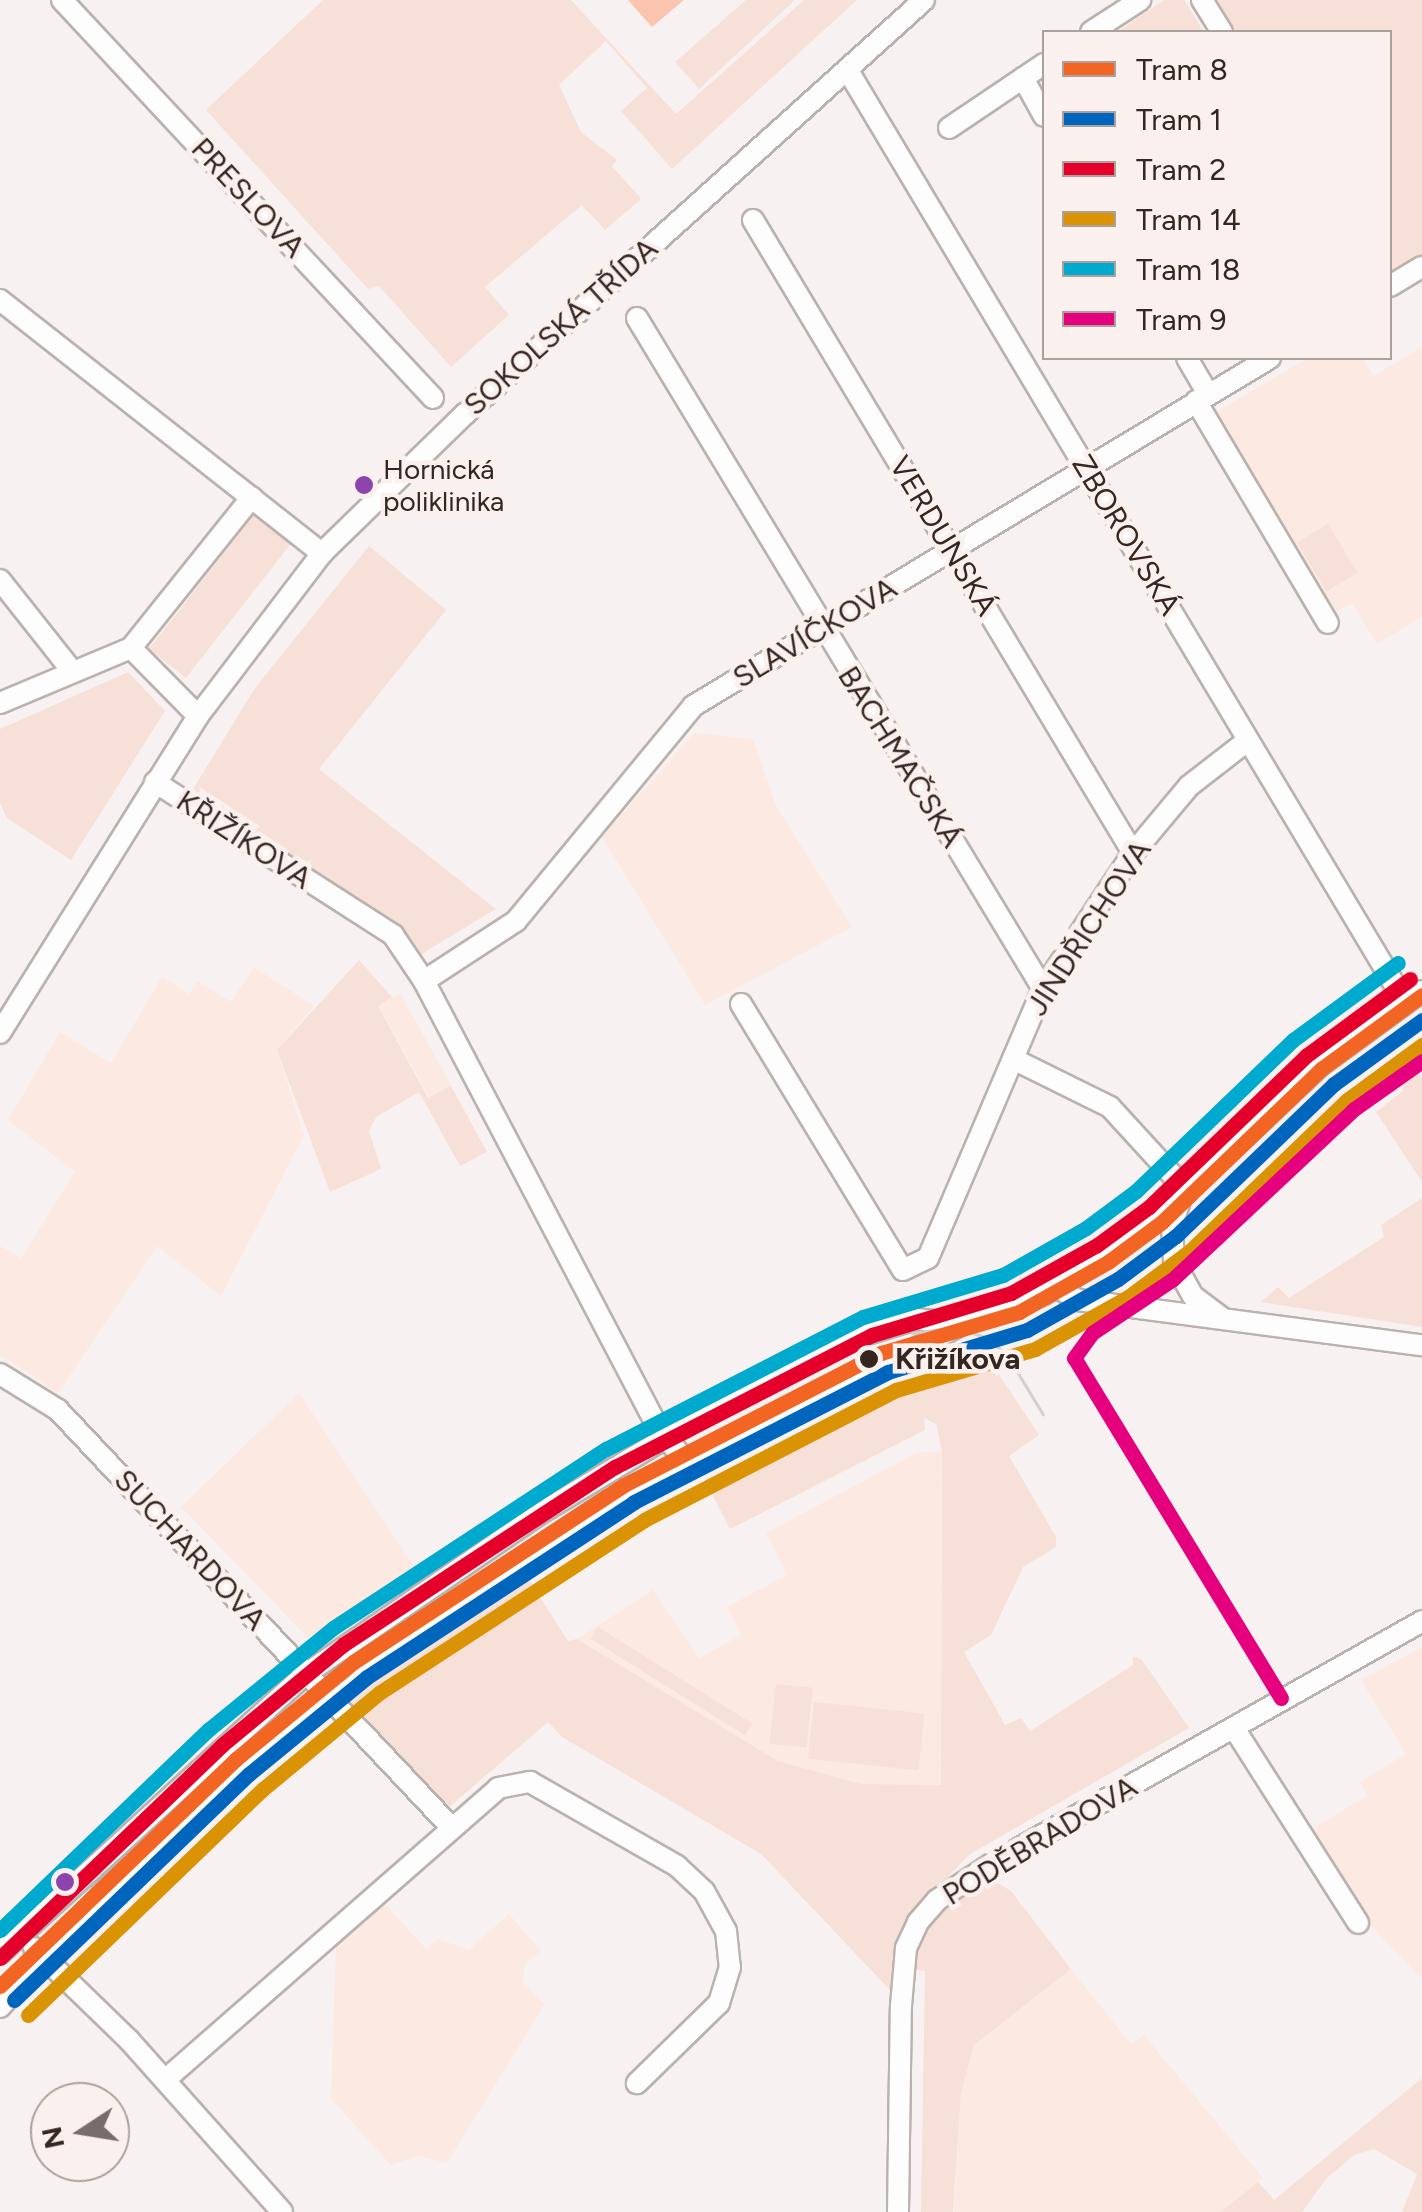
<!DOCTYPE html>
<meta charset="utf-8">
<style>
body{margin:0}
#map{position:relative;width:1422px;height:2212px;overflow:hidden;background:#f7f2f1;font-family:Figtree,sans-serif}
div>[style]{position:absolute}
[style*='--x']{left:calc(var(--x)*1px);top:calc(var(--y)*1px);width:calc(var(--w)*1px);rotate:calc(var(--a)*1deg)}
.built>*{inset:0;background:#fbe9e2;transform-origin:0 0}
.green>*{inset:0;background:#f6e0d8;transform-origin:0 0}
.water>*{inset:0;background:#fbc4ae}
.roads{filter:drop-shadow(2px 0 #bab2ae) drop-shadow(-2px 0 #bab2ae) drop-shadow(0 2px #bab2ae) drop-shadow(0 -2px #bab2ae)}
.minor>*{height:20px;margin:-10px;padding:0 10px;transform-origin:10px;border-radius:10px;background:#fefdfd}
.tram>*{height:2.5px;margin:-1.25px;padding:0 1.25px;transform-origin:1.25px;border-radius:1.25px;background:#d2cfce}
.tram-1>*{height:15px;margin:-7.5px;padding:0 7.5px;transform-origin:7.5px;border-radius:7.5px;background:#f26522}
.tram-2>*{height:15px;margin:-7.5px;padding:0 7.5px;transform-origin:7.5px;border-radius:7.5px;background:#0065bd}
.tram-3>*{height:15px;margin:-7.5px;padding:0 7.5px;transform-origin:7.5px;border-radius:7.5px;background:#e4002b}
.tram-4>*{height:15px;margin:-7.5px;padding:0 7.5px;transform-origin:7.5px;border-radius:7.5px;background:#da9305}
.tram-5>*{height:15px;margin:-7.5px;padding:0 7.5px;transform-origin:7.5px;border-radius:7.5px;background:#00a9ce}
.tram-6>*{height:15px;margin:-7.5px;padding:0 7.5px;transform-origin:7.5px;border-radius:7.5px;background:#e5007d}
.dots>*{width:28px;height:28px;translate:-50% -50%;box-sizing:border-box;border:5px solid #faf1ee;border-radius:50%}
span{translate:-50% -50%;white-space:nowrap;text-align:center;line-height:1.15;-webkit-text-stroke:9px #faf1ee;paint-order:stroke}
.bus-label{font-size:28px;color:#352620}
.left{translate:0 -50%;text-align:left}
.street-label{font-size:30px;color:#352620}
.stop-label{font-size:30px;color:#352620;font-weight:700}
.legend{position:absolute;left:1042px;top:30px;width:350px;height:330px;box-sizing:border-box;background:#faf1ee;border:2px solid #aba09c;margin:0;padding:12px 18px;list-style:none;font-size:30px;color:#352620}
.legend li{display:flex;align-items:center;gap:20px;height:50px}
.legend b{width:50px;border:2px solid #aba09c}
.north{position:absolute;left:30px;top:2082px;width:100px;height:100px;box-sizing:border-box;background:#faf1ee;border:2px solid #aba09c;border-radius:50%;rotate:258deg;font-size:28px;font-weight:700;line-height:40px;text-align:center;color:#352620}
.north::after{content:'';display:block;margin:auto;width:35px;height:45px;background:#796d69;clip-path:polygon(50% 0,100% 100%,50% 72%,0 100%)}
</style>
<div id="map">
<div class="built">
<i style="clip-path:polygon(1422px 347px,1422px 617px,1377px 644px,1352px 603px,1338px 611px,1326px 606px,1211px 415px,1308px 358px,1362px 358px,1374px 376px)"></i>
<i style="clip-path:polygon(694px 733px,753px 739px,776px 806px,852px 927px,705px 1005px,602px 837px)"></i>
<i style="clip-path:polygon(254px 967px,314px 1006px,277px 1050px,304px 1135px,221px 1296px,157px 1246px,58px 1393px,0 1355px,0 1246px,21px 1258px,75px 1172px,8px 1120px,60px 1032px,111px 1063px,162px 977px,189px 994px,198px 981px,231px 1002px)"></i>
<i style="left:400px;top:993px;width:106px;height:25px;rotate:61deg"></i>
<i style="clip-path:polygon(299px 1393px,415px 1568px,308px 1638px,181px 1507px)"></i>
<i style="clip-path:polygon(942px 1451px,941px 1785px,861px 1784px,778px 1761px,577px 1639px,653px 1590px,699px 1658px,741px 1635px,727px 1607px,787px 1575px,766px 1533px,916px 1453px)"></i>
<i style="clip-path:polygon(1422px 1647px,1422px 1978px,1367px 1922px,1310px 1830px,1367px 1796px,1360px 1782px,1406px 1754px,1361px 1680px)"></i>
<i style="clip-path:polygon(385px 1904px,426px 1949px,438px 1939px,469px 1950px,509px 1914px,541px 1951px,525px 1964px,522px 1983px,545px 2004px,447px 2163px,418px 2156px,391px 2165px,331px 2099px,336px 1947px)"></i>
<i style="clip-path:polygon(1071px 1969px,1131px 2044px,1144px 2035px,1263px 2178px,1222px 2212px,954px 2212px,961px 2093px,974px 2045px)"></i>
</div>
<div class="green">
<i style="clip-path:polygon(323px 0,571px 0,676px 114px,804px 0,857px 0,672px 169px,621px 111px,647px 88px,606px 41px,559px 85px,581px 132px,617px 160px,612px 166px,641px 199px,605px 230px,582px 205px,485px 287px,509px 315px,451px 367px,379px 286px,368px 289px,206px 110px)"></i>
<i style="clip-path:polygon(746px 0,795px 0,699px 89px,675px 62px)"></i>
<i style="clip-path:polygon(1164px 0,1184px 0,1204px 32px,1117px 32px)"></i>
<i style="clip-path:polygon(1216px 0,1422px 0,1422px 255px,1390px 275px,1390px 32px,1235px 32px)"></i>
<i style="left:256px;top:512px;width:47px;height:174px;rotate:38deg"></i>
<i style="left:1328px;top:524px;width:57px;height:36px;rotate:59deg"></i>
<i style="clip-path:polygon(369px 546px,446px 610px,319px 769px,496px 909px,418px 956px,401px 929px,190px 794px,255px 688px)"></i>
<i style="clip-path:polygon(128px 672px,165px 711px,71px 860px,7px 818px,0 803px,0 729px)"></i>
<i style="clip-path:polygon(359px 960px,392px 997px,378px 1006px,428px 1098px,451px 1086px,487px 1152px,460px 1166px,419px 1092px,376px 1117px,369px 1131px,381px 1169px,330px 1192px,277px 1050px)"></i>
<i style="clip-path:polygon(1404px 1049px,1422px 1079px,1422px 1182px,1376px 1112px,1404px 1090px,1385px 1064px)"></i>
<i style="clip-path:polygon(1422px 1198px,1422px 1327px,1261px 1302px,1278px 1287px,1289px 1298px,1384px 1237px,1381px 1225px)"></i>
<i style="clip-path:polygon(971px 1351px,988px 1358px,1039px 1435px,1009px 1456px,1056px 1537px,1056px 1547px,1023px 1567px,991px 1635px,964px 1652px,1005px 1725px,1021px 1718px,1030px 1731px,1133px 1665px,1133px 1656px,1142px 1660px,1189px 1728px,970px 1854px,927px 1898px,897px 1953px,891px 1991px,761px 1854px,562px 1737px,548px 1722px,440px 1815px,332px 1698px,521px 1567px,568px 1641px,577px 1639px,778px 1761px,861px 1784px,941px 1785px,942px 1451px,936px 1424px,924px 1418px,925px 1430px,730px 1529px,705px 1480px)"></i>
<i style="left:598px;top:1627px;width:182px;height:14px;rotate:32deg"></i>
<i style="left:776px;top:1684px;width:37px;height:60px;rotate:6deg"></i>
<i style="left:814px;top:1702px;width:111px;height:57px;rotate:6deg"></i>
<i style="clip-path:polygon(987px 1876px,1011px 1891px,1071px 1969px,974px 2045px,961px 2093px,953px 2212px,921px 2212px,925px 1971px,912px 1969px,914px 1952px,937px 1911px)"></i>
<i style="clip-path:polygon(1422px 2078px,1422px 2212px,1402px 2212px,1417px 2174px,1374px 2149px,1354px 2155px,1326px 2179px,1302px 2212px,1221px 2212px,1258px 2182px,1274px 2200px)"></i>
</div>
<div class="water">
<i style="clip-path:polygon(628px 0,684px 0,652px 27px)"></i>
</div>
<div class="roads">
<div class="minor">
<i style="--x:62;--y:0;--w:544;--a:47.01"></i>
<i style="--x:1202;--y:0;--w:38;--a:58"></i>
<i style="--x:1091;--y:32;--w:59;--a:-33.1"></i>
<i style="--x:847;--y:69;--w:1087;--a:59.12"></i>
<i style="--x:1023;--y:78;--w:43;--a:61.1"></i>
<i style="--x:949;--y:128;--w:115;--a:-34"></i>
<i style="--x:753;--y:220;--w:738;--a:59.02"></i>
<i style="--x:1390;--y:286;--w:37;--a:-31"></i>
<i style="--x:0;--y:300;--w:410;--a:38.2"></i>
<i style="--x:637;--y:318;--w:784;--a:58.82"></i>
<i style="--x:1187;--y:358;--w:42;--a:59.7"></i>
<i style="--x:1196;--y:401;--w:258;--a:59.3"></i>
<i style="--x:0;--y:580;--w:116;--a:51.6"></i>
<i style="--x:131;--y:648;--w:95;--a:45.4"></i>
<i style="--x:0;--y:703;--w:142;--a:-22.8"></i>
<i style="--x:131;--y:648;--w:193;--a:-51.3"></i>
<i style="--x:155;--y:782;--w:283;--a:32.7"></i>
<i style="--x:393;--y:935;--w:55;--a:56"></i>
<i style="--x:424;--y:981;--w:500;--a:62.36"></i>
<i style="--x:656;--y:1424;--w:36;--a:52"></i>
<i style="--x:424;--y:981;--w:110;--a:-33.1"></i>
<i style="--x:516;--y:921;--w:278;--a:-50.5"></i>
<i style="--x:693;--y:706;--w:674;--a:-31.1"></i>
<i style="--x:741;--y:1004;--w:311;--a:58.7"></i>
<i style="--x:903;--y:1270;--w:28;--a:-26"></i>
<i style="--x:928;--y:1258;--w:293;--a:-66.9"></i>
<i style="--x:1043;--y:989;--w:163;--a:-56.5"></i>
<i style="--x:1133;--y:853;--w:87;--a:-50.1"></i>
<i style="--x:1189;--y:786;--w:73;--a:-37.8"></i>
<i style="--x:0;--y:1033;--w:374;--a:-58"></i>
<i style="--x:198;--y:716;--w:205;--a:-52.7"></i>
<i style="--x:322;--y:553;--w:199;--a:-44.2"></i>
<i style="--x:465;--y:414;--w:618;--a:-42.05"></i>
<i style="--x:1013;--y:1059;--w:108;--a:26.3"></i>
<i style="--x:1110;--y:1107;--w:114;--a:47.5"></i>
<i style="--x:1180;--y:1201;--w:24;--a:109"></i>
<i style="--x:1172;--y:1224;--w:38;--a:87"></i>
<i style="--x:1174;--y:1262;--w:39;--a:61"></i>
<i style="--x:1193;--y:1296;--w:34;--a:37"></i>
<i style="--x:1057;--y:1287;--w:25;--a:32"></i>
<i style="--x:1078;--y:1300;--w:347;--a:7.5"></i>
<i style="--x:0;--y:1374;--w:68;--a:31.8"></i>
<i style="--x:58;--y:1410;--w:573;--a:46.7"></i>
<i style="--x:1234;--y:1728;--w:231;--a:57.5"></i>
<i style="--x:34;--y:1948;--w:132;--a:44.1"></i>
<i style="--x:129;--y:2040;--w:230;--a:48.3"></i>
<i style="--x:0;--y:1953;--w:416;--a:-42.4"></i>
<i style="--x:307;--y:1673;--w:285;--a:-34.4"></i>
<i style="--x:542;--y:1512;--w:179;--a:-31"></i>
<i style="--x:695;--y:1420;--w:179;--a:-27.3"></i>
<i style="--x:854;--y:1338;--w:65;--a:-17"></i>
<i style="--x:916;--y:1319;--w:46;--a:6.2"></i>
<i style="--x:0;--y:2007;--w:166;--a:-47.7"></i>
<i style="--x:112;--y:1884;--w:318;--a:-41.6"></i>
<i style="--x:350;--y:1673;--w:309;--a:-33.6"></i>
<i style="--x:607;--y:1502;--w:116;--a:-23.9"></i>
<i style="--x:713;--y:1455;--w:281;--a:-27.7"></i>
<i style="--x:962;--y:1324;--w:87;--a:-20.1"></i>
<i style="--x:1044;--y:1294;--w:71;--a:-30.5"></i>
<i style="--x:1105;--y:1258;--w:68;--a:-37.2"></i>
<i style="--x:1159;--y:1217;--w:220;--a:-43.3"></i>
<i style="--x:1319;--y:1066;--w:127;--a:-36.1"></i>
<i style="--x:165;--y:2080;--w:443;--a:-41.2"></i>
<i style="--x:498;--y:1788;--w:33;--a:-11"></i>
<i style="--x:530;--y:1782;--w:169;--a:29.7"></i>
<i style="--x:677;--y:1866;--w:37;--a:43"></i>
<i style="--x:704;--y:1891;--w:46;--a:61.2"></i>
<i style="--x:726;--y:1931;--w:36;--a:84"></i>
<i style="--x:730;--y:1967;--w:38;--a:107"></i>
<i style="--x:719;--y:2003;--w:115;--a:135.7"></i>
<i style="--x:898;--y:2212;--w:206;--a:-89.2"></i>
<i style="--x:901;--y:2006;--w:58;--a:-85.1"></i>
<i style="--x:906;--y:1948;--w:29;--a:-65"></i>
<i style="--x:918;--y:1922;--w:29;--a:-49"></i>
<i style="--x:937;--y:1900;--w:67;--a:-33.5"></i>
<i style="--x:993;--y:1863;--w:493;--a:-29.4"></i>
</div>
</div>
<div class="tram">
<i style="--x:912;--y:1333;--w:44;--a:-7.8"></i>
<i style="--x:956;--y:1327;--w:34;--a:19"></i>
<i style="--x:988;--y:1338;--w:27;--a:42"></i>
<i style="--x:1008;--y:1356;--w:68;--a:58.9"></i>
</div>
<div class="tram-1">
<i style="--x:0;--y:1986;--w:327;--a:-43.9"></i>
<i style="--x:236;--y:1759;--w:154;--a:-39.5"></i>
<i style="--x:355;--y:1661;--w:321;--a:-33.2"></i>
<i style="--x:624;--y:1485;--w:289;--a:-27.2"></i>
<i style="--x:881;--y:1353;--w:144;--a:-16.5"></i>
<i style="--x:1019;--y:1312;--w:102;--a:-29.3"></i>
<i style="--x:1108;--y:1262;--w:67;--a:-36.5"></i>
<i style="--x:1162;--y:1222;--w:221;--a:-43.9"></i>
<i style="--x:1321;--y:1069;--w:125;--a:-36.2"></i>
</div>
<div class="tram-2">
<i style="--x:14;--y:2000;--w:326;--a:-43.9"></i>
<i style="--x:249;--y:1774;--w:153;--a:-39.4"></i>
<i style="--x:367;--y:1677;--w:319;--a:-33.2"></i>
<i style="--x:634;--y:1502;--w:285;--a:-27.1"></i>
<i style="--x:888;--y:1372;--w:145;--a:-16.8"></i>
<i style="--x:1027;--y:1330;--w:104;--a:-29.3"></i>
<i style="--x:1118;--y:1279;--w:72;--a:-36.6"></i>
<i style="--x:1176;--y:1236;--w:219;--a:-43.9"></i>
<i style="--x:1334;--y:1084;--w:109;--a:-36"></i>
</div>
<div class="tram-3">
<i style="--x:0;--y:1958;--w:308;--a:-43.8"></i>
<i style="--x:222;--y:1745;--w:158;--a:-39.6"></i>
<i style="--x:344;--y:1644;--w:324;--a:-33.2"></i>
<i style="--x:615;--y:1467;--w:289;--a:-27.2"></i>
<i style="--x:872;--y:1335;--w:145;--a:-16.8"></i>
<i style="--x:1011;--y:1293;--w:98;--a:-29.2"></i>
<i style="--x:1097;--y:1245;--w:64;--a:-36.2"></i>
<i style="--x:1149;--y:1207;--w:219;--a:-43.9"></i>
<i style="--x:1307;--y:1055;--w:128;--a:-36.4"></i>
</div>
<div class="tram-4">
<i style="--x:28;--y:2015;--w:326;--a:-43.9"></i>
<i style="--x:263;--y:1789;--w:151;--a:-39.6"></i>
<i style="--x:379;--y:1693;--w:316;--a:-33.1"></i>
<i style="--x:644;--y:1520;--w:284;--a:-27.3"></i>
<i style="--x:896;--y:1390;--w:145;--a:-16.4"></i>
<i style="--x:1035;--y:1349;--w:107;--a:-29.2"></i>
<i style="--x:1128;--y:1297;--w:77;--a:-36.6"></i>
<i style="--x:1190;--y:1251;--w:218;--a:-43.9"></i>
<i style="--x:1347;--y:1100;--w:93;--a:-36.3"></i>
</div>
<div class="tram-5">
<i style="--x:0;--y:1930;--w:289;--a:-43.9"></i>
<i style="--x:208;--y:1730;--w:161;--a:-39.2"></i>
<i style="--x:333;--y:1628;--w:326;--a:-33.3"></i>
<i style="--x:606;--y:1449;--w:289;--a:-27.2"></i>
<i style="--x:863;--y:1317;--w:146;--a:-16.7"></i>
<i style="--x:1003;--y:1275;--w:95;--a:-29.5"></i>
<i style="--x:1086;--y:1228;--w:62;--a:-36.5"></i>
<i style="--x:1136;--y:1191;--w:218;--a:-43.9"></i>
<i style="--x:1293;--y:1040;--w:130;--a:-36.3"></i>
</div>
<div class="tram-6">
<i style="--x:1281;--y:1698;--w:398;--a:-121.3"></i>
<i style="--x:1074;--y:1358;--w:31;--a:-54"></i>
<i style="--x:1092;--y:1333;--w:97;--a:-33.7"></i>
<i style="--x:1173;--y:1279;--w:248;--a:-43.2"></i>
<i style="--x:1354;--y:1109;--w:83;--a:-35.2"></i>
</div>
<div class="dots">
<i style="left:364px;top:485px;background:#8e44ad"></i>
<i style="left:869px;top:1359px;background:#352620"></i>
<i style="left:65px;top:1882px;background:#8e44ad"></i>
</div>
<div class="bus-label">
<span class="left" style="left:383px;top:485px">Hornická<br>poliklinika</span>
</div>
<div class="street-label">
<span style="left:248px;top:198px;rotate:47deg">PRESLOVA</span>
<span style="left:561px;top:327px;rotate:-42deg">SOKOLSKÁ TŘÍDA</span>
<span style="left:1126px;top:535px;rotate:59deg">ZBOROVSKÁ</span>
<span style="left:943px;top:536px;rotate:59deg">VERDUNSKÁ</span>
<span style="left:815px;top:633px;rotate:-31deg">SLAVÍČKOVA</span>
<span style="left:900px;top:757px;rotate:58deg">BACHMAČSKÁ</span>
<span style="left:244px;top:840px;rotate:33deg">KŘIŽÍKOVA</span>
<span style="left:1089px;top:928px;rotate:-57deg">JINDŘICHOVA</span>
<span style="left:190px;top:1550px;rotate:47deg">SUCHARDOVA</span>
<span style="left:1040px;top:1841px;rotate:-31deg">PODĚBRADOVA</span>
</div>
<div class="stop-label">
<span class="left" style="left:895px;top:1359px">Křižíkova</span>
</div>
<ul class="legend">
<li><b style="height:12px;background:#f26522"></b>Tram 8</li>
<li><b style="height:12px;background:#0065bd"></b>Tram 1</li>
<li><b style="height:12px;background:#e4002b"></b>Tram 2</li>
<li><b style="height:12px;background:#da9305"></b>Tram 14</li>
<li><b style="height:12px;background:#00a9ce"></b>Tram 18</li>
<li><b style="height:12px;background:#e5007d"></b>Tram 9</li>
</ul>
<div class="north">N</div>
</div>
